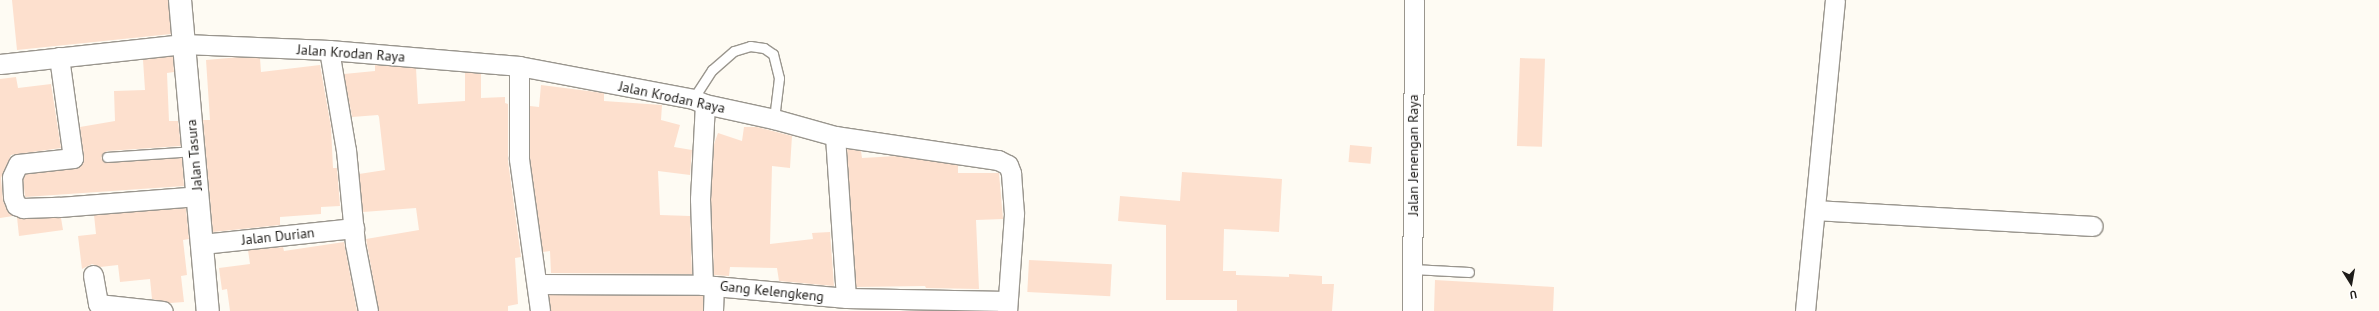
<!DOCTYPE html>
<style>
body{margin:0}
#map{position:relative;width:2379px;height:311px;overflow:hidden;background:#fefbf3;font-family:"PT Sans",sans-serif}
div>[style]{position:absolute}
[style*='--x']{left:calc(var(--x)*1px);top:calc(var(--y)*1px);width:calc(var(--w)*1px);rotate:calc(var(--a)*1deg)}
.building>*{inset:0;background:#fde0ce;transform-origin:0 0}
.roads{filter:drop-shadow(1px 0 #9a968e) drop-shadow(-1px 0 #9a968e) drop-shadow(0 1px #9a968e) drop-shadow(0 -1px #9a968e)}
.service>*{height:9px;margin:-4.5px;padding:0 4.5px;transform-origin:4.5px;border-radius:4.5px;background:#fff}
.minor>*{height:19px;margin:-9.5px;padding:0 9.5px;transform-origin:9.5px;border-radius:9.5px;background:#fff}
.tertiary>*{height:22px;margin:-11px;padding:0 11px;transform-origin:11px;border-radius:11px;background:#fff}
span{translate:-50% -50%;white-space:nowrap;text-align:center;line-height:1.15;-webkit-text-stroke:3px #fff;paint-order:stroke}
.street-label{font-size:14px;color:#1e1c19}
.north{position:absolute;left:2331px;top:263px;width:40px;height:40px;-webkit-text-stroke:3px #fff;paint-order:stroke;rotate:169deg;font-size:11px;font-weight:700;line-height:16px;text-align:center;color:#1e1c19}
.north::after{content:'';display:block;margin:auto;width:14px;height:18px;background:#1e1c19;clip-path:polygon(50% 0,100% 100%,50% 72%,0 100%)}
</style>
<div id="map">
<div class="building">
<i style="clip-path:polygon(12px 0,168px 0,171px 34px,17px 50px)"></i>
<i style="clip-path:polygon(173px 56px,174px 72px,167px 73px,169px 121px,178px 121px,181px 146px,107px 151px,101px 158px,107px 163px,182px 158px,184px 186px,25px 197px,23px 179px,25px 174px,80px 167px,84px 156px,80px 127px,115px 121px,114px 91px,145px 90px,143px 60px)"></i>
<i style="clip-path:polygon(240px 57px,260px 58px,261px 72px,320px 65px,331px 127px,333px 168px,337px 168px,340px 206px,321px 207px,321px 214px,280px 217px,280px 225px,213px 232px,203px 120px,210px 120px,206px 60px)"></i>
<i style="left:1520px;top:58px;width:25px;height:88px;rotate:2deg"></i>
<i style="clip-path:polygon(375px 65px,416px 68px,418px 104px,465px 101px,465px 72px,481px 74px,481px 98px,505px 97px,505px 103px,508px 104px,508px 161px,521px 257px,515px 258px,518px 304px,508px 306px,508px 311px,379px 311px,366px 239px,419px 230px,416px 208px,363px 212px,359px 174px,385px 170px,379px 117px,378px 115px,352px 117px,344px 74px,375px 71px)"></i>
<i style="clip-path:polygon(16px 77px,18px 88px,51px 84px,61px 148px,11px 155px,1px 178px,3px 201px,8px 212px,13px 216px,0 218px,0 79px)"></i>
<i style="clip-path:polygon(541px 85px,604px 93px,604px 101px,662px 105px,661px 120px,680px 125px,674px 147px,692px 150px,690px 175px,658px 171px,660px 215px,690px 216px,692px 274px,551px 273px,550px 251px,543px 252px,530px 158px,530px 106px,539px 107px)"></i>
<i style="clip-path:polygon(744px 127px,757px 127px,792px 136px,790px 168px,772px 166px,770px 244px,813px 239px,812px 233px,830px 232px,834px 286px,779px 281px,777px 268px,730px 267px,729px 276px,714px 275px,711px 199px,714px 144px,718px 133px,742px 141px)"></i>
<i style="left:1350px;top:145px;width:22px;height:17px;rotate:5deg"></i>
<i style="clip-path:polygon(847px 149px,861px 151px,862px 158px,897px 156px,958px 165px,958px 173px,999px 173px,1003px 219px,976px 220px,979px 289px,926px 288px,925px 286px,856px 287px)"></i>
<i style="clip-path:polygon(1182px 172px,1282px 179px,1279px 232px,1224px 229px,1223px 271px,1236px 271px,1236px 275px,1289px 277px,1289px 274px,1322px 276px,1322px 284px,1334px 284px,1332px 311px,1237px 311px,1237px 300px,1166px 300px,1166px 225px,1118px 221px,1120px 196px,1180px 201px)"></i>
<i style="clip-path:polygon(186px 208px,189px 239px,183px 240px,187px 275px,181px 276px,184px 302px,170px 303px,152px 299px,150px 279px,120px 282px,118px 265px,100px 267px,92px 264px,82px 269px,78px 236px,96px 234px,94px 215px)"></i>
<i style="clip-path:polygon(17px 217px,61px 218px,63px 230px,19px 236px)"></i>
<i style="clip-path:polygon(344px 242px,357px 311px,230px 311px,227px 289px,222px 290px,219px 268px,250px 264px,248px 250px,283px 247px,284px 251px)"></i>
<i style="left:1029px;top:260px;width:83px;height:32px;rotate:3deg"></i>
<i style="clip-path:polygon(1435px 280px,1554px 287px,1553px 311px,1434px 311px)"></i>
<i style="left:549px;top:295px;width:154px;height:16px"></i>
</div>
<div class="roads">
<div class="service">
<i style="--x:693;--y:99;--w:35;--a:-57"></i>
<i style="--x:712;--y:70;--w:29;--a:-41"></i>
<i style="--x:734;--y:51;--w:17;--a:-17"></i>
<i style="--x:750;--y:46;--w:14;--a:8"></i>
<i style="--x:764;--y:48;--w:11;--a:34"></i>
<i style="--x:773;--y:54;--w:25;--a:76"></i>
<i style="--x:779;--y:78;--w:41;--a:97"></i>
<i style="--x:107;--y:157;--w:87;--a:-3.9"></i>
<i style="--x:1412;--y:269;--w:57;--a:3"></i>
</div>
<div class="minor">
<i style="--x:329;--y:50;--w:101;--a:80.4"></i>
<i style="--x:346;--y:150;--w:94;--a:84.5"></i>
<i style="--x:355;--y:244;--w:68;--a:79"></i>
<i style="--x:59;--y:57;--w:102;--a:82.1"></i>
<i style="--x:73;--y:158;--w:55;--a:173.8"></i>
<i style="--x:18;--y:164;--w:14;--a:115"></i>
<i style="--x:12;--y:177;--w:20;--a:87"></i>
<i style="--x:13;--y:197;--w:9;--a:69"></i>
<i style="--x:16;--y:205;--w:8;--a:23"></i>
<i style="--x:23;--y:208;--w:36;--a:-2"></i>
<i style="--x:59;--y:207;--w:139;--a:-4.5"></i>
<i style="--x:0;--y:64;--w:185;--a:-6.2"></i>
<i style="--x:184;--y:44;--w:145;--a:2.4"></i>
<i style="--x:329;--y:50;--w:191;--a:4.8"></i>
<i style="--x:519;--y:66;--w:177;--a:10.7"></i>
<i style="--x:693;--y:99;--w:13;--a:23"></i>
<i style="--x:705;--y:104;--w:71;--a:12.3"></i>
<i style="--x:774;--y:119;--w:63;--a:15.6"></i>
<i style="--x:835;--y:136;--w:165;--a:8.4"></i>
<i style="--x:998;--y:160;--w:11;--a:27"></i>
<i style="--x:1008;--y:165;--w:9;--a:69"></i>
<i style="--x:1011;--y:173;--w:41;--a:85.8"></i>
<i style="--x:1014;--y:214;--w:97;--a:94.1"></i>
<i style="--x:519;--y:66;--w:93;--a:90"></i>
<i style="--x:519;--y:159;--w:153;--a:82.1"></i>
<i style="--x:835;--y:136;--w:162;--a:86.1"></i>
<i style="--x:1815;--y:210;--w:278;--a:3.3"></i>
<i style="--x:202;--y:244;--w:153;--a:-6"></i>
<i style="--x:93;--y:275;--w:29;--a:80"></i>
<i style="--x:98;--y:304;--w:65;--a:6.1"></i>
<i style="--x:537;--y:284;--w:166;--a:0.3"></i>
<i style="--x:703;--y:285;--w:144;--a:5.2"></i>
<i style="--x:846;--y:298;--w:161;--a:1.1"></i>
<i style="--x:703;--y:285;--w:86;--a:-92"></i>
<i style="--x:700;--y:199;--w:95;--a:-87"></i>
<i style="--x:713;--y:311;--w:25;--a:-88"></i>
<i style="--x:1412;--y:311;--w:311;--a:-89.6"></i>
<i style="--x:1805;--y:311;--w:312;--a:-84.5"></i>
</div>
<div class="tertiary">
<i style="--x:180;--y:0;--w:312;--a:84.9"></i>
</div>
</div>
<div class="street-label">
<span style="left:351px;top:53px;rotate:4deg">Jalan Krodan Raya</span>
<span style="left:672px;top:97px;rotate:12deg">Jalan Krodan Raya</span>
<span style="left:194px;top:155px;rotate:-95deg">Jalan Tasura</span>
<span style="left:1413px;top:155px;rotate:-90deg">Jalan Jenengan Raya</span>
<span style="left:278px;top:236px;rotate:-6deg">Jalan Durian</span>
<span style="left:772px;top:291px;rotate:6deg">Gang Kelengkeng</span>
</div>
<div class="north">U</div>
</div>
